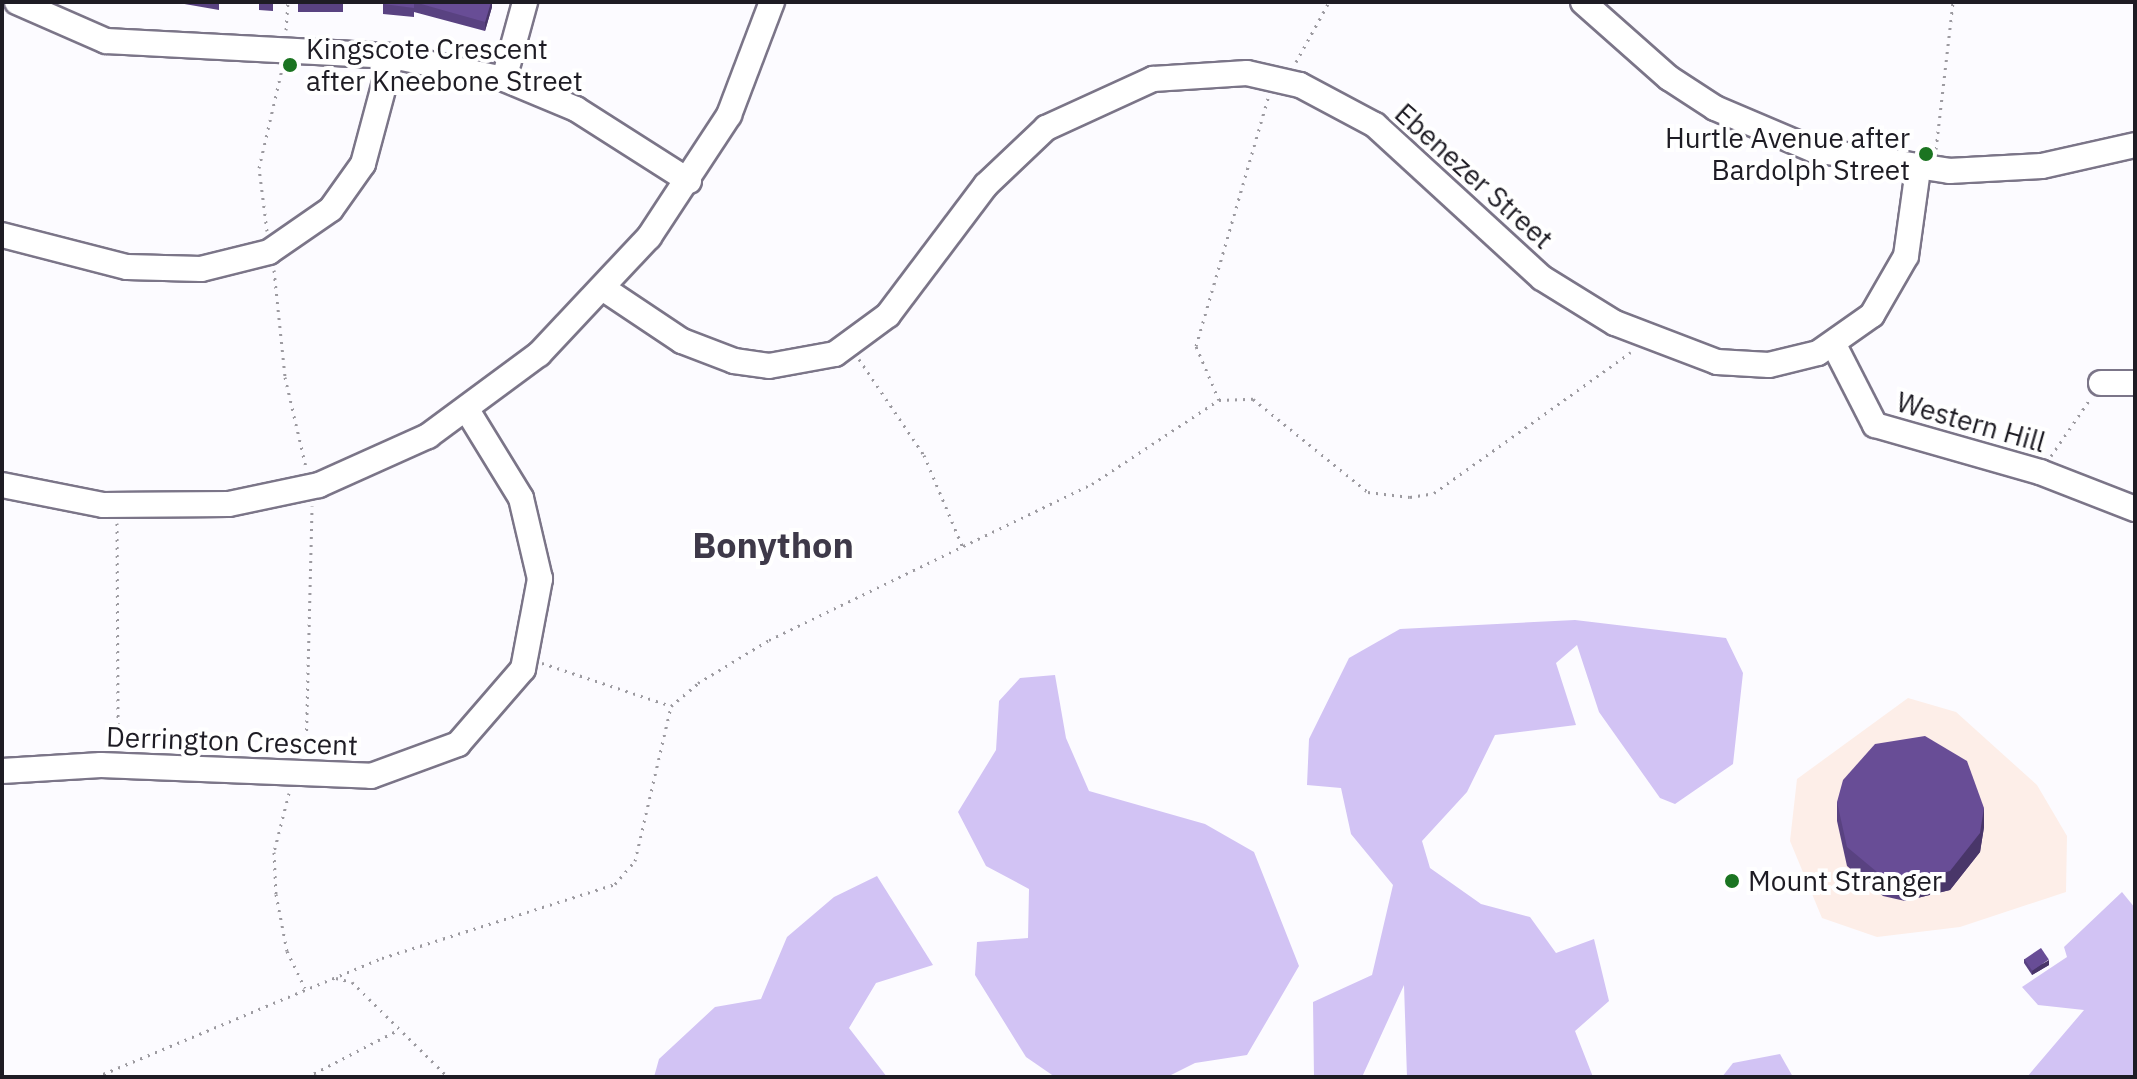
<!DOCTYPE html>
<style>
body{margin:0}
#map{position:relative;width:2137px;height:1079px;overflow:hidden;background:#fcfbff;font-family:"IBM Plex Sans",sans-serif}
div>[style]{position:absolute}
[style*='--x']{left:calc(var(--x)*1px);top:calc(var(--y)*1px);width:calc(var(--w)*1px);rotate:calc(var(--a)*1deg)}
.industrial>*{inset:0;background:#fdeee8}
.forest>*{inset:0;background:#d2c3f4}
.path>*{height:3px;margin-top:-1.5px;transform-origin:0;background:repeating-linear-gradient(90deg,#9c9aa0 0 2px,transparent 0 8px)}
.roads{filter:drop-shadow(2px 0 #7b7588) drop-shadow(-2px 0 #7b7588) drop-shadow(0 2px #7b7588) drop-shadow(0 -2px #7b7588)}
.minor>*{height:24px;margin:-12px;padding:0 12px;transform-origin:12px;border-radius:12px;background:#fff}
.wall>*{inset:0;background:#594281;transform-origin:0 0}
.shaded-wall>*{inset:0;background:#493669}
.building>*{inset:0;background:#684d96;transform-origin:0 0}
.dots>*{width:22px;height:22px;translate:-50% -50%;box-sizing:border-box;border:4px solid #fff;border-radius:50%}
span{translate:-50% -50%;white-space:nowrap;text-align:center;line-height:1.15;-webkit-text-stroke:8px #fff;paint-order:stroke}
.poi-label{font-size:28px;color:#1e1c24}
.left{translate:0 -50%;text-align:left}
.right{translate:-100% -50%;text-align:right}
.street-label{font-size:28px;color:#1e1c24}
.district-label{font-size:36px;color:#3e3949;font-weight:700}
.frame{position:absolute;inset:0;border:4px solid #1e1c24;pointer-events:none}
</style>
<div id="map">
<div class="industrial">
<i style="clip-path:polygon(1908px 698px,1956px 712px,2037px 785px,2067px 836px,2066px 892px,1960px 927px,1877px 937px,1822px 918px,1790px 841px,1797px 779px)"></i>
</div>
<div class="forest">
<i style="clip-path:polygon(1575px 620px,1726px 638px,1743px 673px,1733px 764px,1675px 804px,1660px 798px,1599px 712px,1577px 645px,1556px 663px,1576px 725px,1495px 735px,1467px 792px,1422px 841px,1430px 868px,1481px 904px,1530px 917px,1556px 953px,1594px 939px,1609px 1001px,1575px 1031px,1593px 1077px,1407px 1077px,1404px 985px,1362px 1077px,1314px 1077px,1313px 1002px,1372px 975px,1393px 885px,1351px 834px,1341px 788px,1307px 785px,1309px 739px,1349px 658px,1400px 629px)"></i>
<i style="clip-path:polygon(1055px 675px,1066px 738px,1089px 791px,1205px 824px,1254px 852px,1299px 966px,1247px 1055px,1195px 1063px,1167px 1077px,1055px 1077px,1026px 1057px,975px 975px,977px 942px,1028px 938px,1029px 889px,986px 866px,958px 812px,996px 750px,999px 701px,1020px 678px)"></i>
<i style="clip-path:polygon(877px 876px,933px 965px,876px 983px,849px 1028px,887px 1077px,654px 1077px,659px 1059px,715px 1007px,761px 999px,787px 937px,834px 897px)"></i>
<i style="clip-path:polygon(2122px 892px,2135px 908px,2135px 1077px,2027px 1077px,2084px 1010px,2038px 1005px,2022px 987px,2067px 957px,2064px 947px)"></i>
<i style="clip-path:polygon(1780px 1054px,1793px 1077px,1722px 1077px,1733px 1063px)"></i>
</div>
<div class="path">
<i style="--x:286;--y:30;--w:28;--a:-86"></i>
<i style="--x:1296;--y:62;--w:68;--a:-61.2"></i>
<i style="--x:1936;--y:149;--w:148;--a:-83.4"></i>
<i style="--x:267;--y:231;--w:64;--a:-97.2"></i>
<i style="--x:259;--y:168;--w:102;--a:-76.9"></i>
<i style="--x:274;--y:270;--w:108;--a:84.1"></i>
<i style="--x:285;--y:377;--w:92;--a:76.9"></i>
<i style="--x:859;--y:359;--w:116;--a:55.9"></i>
<i style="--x:924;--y:455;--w:101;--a:67.2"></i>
<i style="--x:1219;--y:400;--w:59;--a:-113.1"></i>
<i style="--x:1196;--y:346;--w:258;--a:-73.8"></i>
<i style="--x:2051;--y:456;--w:69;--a:-55.6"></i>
<i style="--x:117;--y:523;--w:225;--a:89.7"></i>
<i style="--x:542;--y:663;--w:136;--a:18.4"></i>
<i style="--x:306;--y:754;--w:248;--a:-88.6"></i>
<i style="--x:289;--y:793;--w:61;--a:104.3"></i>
<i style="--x:274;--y:852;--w:42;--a:87.3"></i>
<i style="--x:276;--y:894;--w:58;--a:79.1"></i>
<i style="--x:287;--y:951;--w:41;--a:64.1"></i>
<i style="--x:336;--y:978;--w:16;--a:14"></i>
<i style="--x:352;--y:982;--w:135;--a:44.7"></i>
<i style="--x:96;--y:1077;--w:310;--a:-22.6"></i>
<i style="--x:382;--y:958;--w:244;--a:-17.6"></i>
<i style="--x:615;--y:884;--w:30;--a:-49"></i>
<i style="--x:635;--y:861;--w:159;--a:-76.9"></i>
<i style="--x:671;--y:706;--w:35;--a:-40"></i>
<i style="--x:698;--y:683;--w:83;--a:-31.2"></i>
<i style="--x:769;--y:640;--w:359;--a:-25.8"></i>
<i style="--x:1092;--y:484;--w:152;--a:-33.5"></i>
<i style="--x:1219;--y:400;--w:34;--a:-2"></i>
<i style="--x:1253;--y:399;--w:148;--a:39"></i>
<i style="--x:1368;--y:492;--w:42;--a:6.8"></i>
<i style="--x:1410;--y:497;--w:24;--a:-9"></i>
<i style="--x:1434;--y:493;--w:242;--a:-35.6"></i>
<i style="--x:307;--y:1077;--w:100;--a:-27.3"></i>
</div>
<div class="roads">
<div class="minor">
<i style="--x:17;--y:2;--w:97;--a:23.7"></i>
<i style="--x:106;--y:41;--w:286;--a:3"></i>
<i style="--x:392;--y:56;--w:114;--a:11.6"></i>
<i style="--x:504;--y:79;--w:78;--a:22.6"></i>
<i style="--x:576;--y:109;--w:134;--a:32.5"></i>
<i style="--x:1583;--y:2;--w:115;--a:41.5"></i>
<i style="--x:1669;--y:78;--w:55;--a:33.1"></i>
<i style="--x:1715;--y:108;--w:108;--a:23"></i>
<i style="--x:1814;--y:150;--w:137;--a:8.8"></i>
<i style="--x:1949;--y:171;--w:93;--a:-3.1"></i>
<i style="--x:2042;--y:166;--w:95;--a:-12.7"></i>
<i style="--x:504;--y:79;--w:80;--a:-74.7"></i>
<i style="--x:2;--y:235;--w:129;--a:14.4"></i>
<i style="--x:127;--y:267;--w:74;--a:1.5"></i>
<i style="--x:201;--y:269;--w:70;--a:-14"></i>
<i style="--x:269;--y:252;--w:75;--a:-34.7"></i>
<i style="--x:331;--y:209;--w:55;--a:-54.6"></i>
<i style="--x:363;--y:164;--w:112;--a:-75"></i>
<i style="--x:604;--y:289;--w:94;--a:33.7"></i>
<i style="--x:682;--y:341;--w:56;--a:21"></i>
<i style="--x:734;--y:361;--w:35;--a:8"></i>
<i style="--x:769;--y:366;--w:67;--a:-10.3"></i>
<i style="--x:835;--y:354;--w:66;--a:-36.3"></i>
<i style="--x:888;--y:315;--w:163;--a:-53"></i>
<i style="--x:986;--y:185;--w:83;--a:-43.5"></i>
<i style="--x:1046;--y:128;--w:118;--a:-24.6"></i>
<i style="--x:1153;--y:79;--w:94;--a:-3.7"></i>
<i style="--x:1247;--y:73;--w:54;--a:12.8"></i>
<i style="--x:1300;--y:85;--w:85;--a:28.1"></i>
<i style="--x:1375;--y:125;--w:226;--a:42.5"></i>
<i style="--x:1542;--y:278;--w:86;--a:31.7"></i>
<i style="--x:1615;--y:323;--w:109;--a:20.9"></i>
<i style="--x:1717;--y:362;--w:52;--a:3.3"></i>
<i style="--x:1769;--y:365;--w:50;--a:-13.8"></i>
<i style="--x:1818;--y:353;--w:66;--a:-35.1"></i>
<i style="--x:1872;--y:315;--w:68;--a:-60"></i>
<i style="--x:1906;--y:256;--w:88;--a:-82.1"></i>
<i style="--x:1834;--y:345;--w:90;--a:62.9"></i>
<i style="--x:1875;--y:425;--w:172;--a:15.9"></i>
<i style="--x:2040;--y:472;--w:102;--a:21.3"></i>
<i style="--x:2101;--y:383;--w:34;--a:0"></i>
<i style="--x:2;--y:485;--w:103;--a:11.2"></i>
<i style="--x:103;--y:505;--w:126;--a:-0.5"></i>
<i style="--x:229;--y:504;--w:92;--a:-11.9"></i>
<i style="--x:319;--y:485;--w:120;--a:-24.2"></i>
<i style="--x:428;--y:436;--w:138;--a:-36.5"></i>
<i style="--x:539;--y:354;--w:161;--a:-46.8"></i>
<i style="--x:649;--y:237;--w:146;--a:-56.7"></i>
<i style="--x:729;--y:115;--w:121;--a:-69.2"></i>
<i style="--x:2;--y:771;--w:99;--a:-3.5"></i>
<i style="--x:101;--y:765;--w:270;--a:2.3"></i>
<i style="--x:371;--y:776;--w:93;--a:-20.2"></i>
<i style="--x:458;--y:744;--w:99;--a:-49.1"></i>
<i style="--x:523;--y:669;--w:92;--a:-79.3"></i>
<i style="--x:540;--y:579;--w:83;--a:-103.2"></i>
<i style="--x:521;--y:498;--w:103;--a:-121.5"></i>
</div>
</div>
<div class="wall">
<i style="clip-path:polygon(173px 2px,219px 2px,219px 10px)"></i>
<i style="clip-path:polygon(226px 2px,273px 2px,273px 11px,259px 10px,259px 4px)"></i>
<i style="left:298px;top:2px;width:45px;height:10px"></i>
<i style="clip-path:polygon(383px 2px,492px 2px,492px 7px,485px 31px,414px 12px,414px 17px,383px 14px)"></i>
<i style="clip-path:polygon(1837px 802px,1984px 827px,1980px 852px,1950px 890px,1905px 901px,1883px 896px,1847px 866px,1837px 821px)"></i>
<i style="clip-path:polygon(2024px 959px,2049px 965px,2032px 975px,2024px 963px)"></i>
</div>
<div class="shaded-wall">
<i style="clip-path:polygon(491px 2px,492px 2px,492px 7px,485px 31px,485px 22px)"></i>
<i style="clip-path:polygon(1984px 808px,1984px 827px,1980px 852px,1950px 890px,1905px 901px,1905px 883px)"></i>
<i style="clip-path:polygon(2049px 960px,2049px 965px,2032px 975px,2032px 970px)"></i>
</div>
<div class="building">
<i style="clip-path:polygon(383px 2px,491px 2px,485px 22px,414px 2px,414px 8px,383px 4px)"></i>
<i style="clip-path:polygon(1925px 736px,1967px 761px,1984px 808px,1980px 833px,1950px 871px,1905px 883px,1883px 877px,1847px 847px,1837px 802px,1843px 780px,1875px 744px)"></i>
<i style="left:2041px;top:948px;width:14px;height:20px;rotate:56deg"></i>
</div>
<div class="dots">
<i style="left:290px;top:65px;background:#1b7421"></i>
<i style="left:1926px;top:154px;background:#1b7421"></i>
<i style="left:1732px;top:881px;background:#1b7421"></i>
</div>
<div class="poi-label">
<span class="left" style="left:306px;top:65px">Kingscote Crescent<br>after Kneebone Street</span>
<span class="right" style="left:1910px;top:154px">Hurtle Avenue after<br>Bardolph Street</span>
<span class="left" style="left:1748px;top:881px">Mount Stranger</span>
</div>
<div class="street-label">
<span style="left:1474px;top:176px;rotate:42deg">Ebenezer Street</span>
<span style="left:1971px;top:422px;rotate:16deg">Western Hill</span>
<span style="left:232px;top:741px;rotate:2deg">Derrington Crescent</span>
</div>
<div class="district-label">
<span style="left:773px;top:545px">Bonython</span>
</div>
<div class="frame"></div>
</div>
